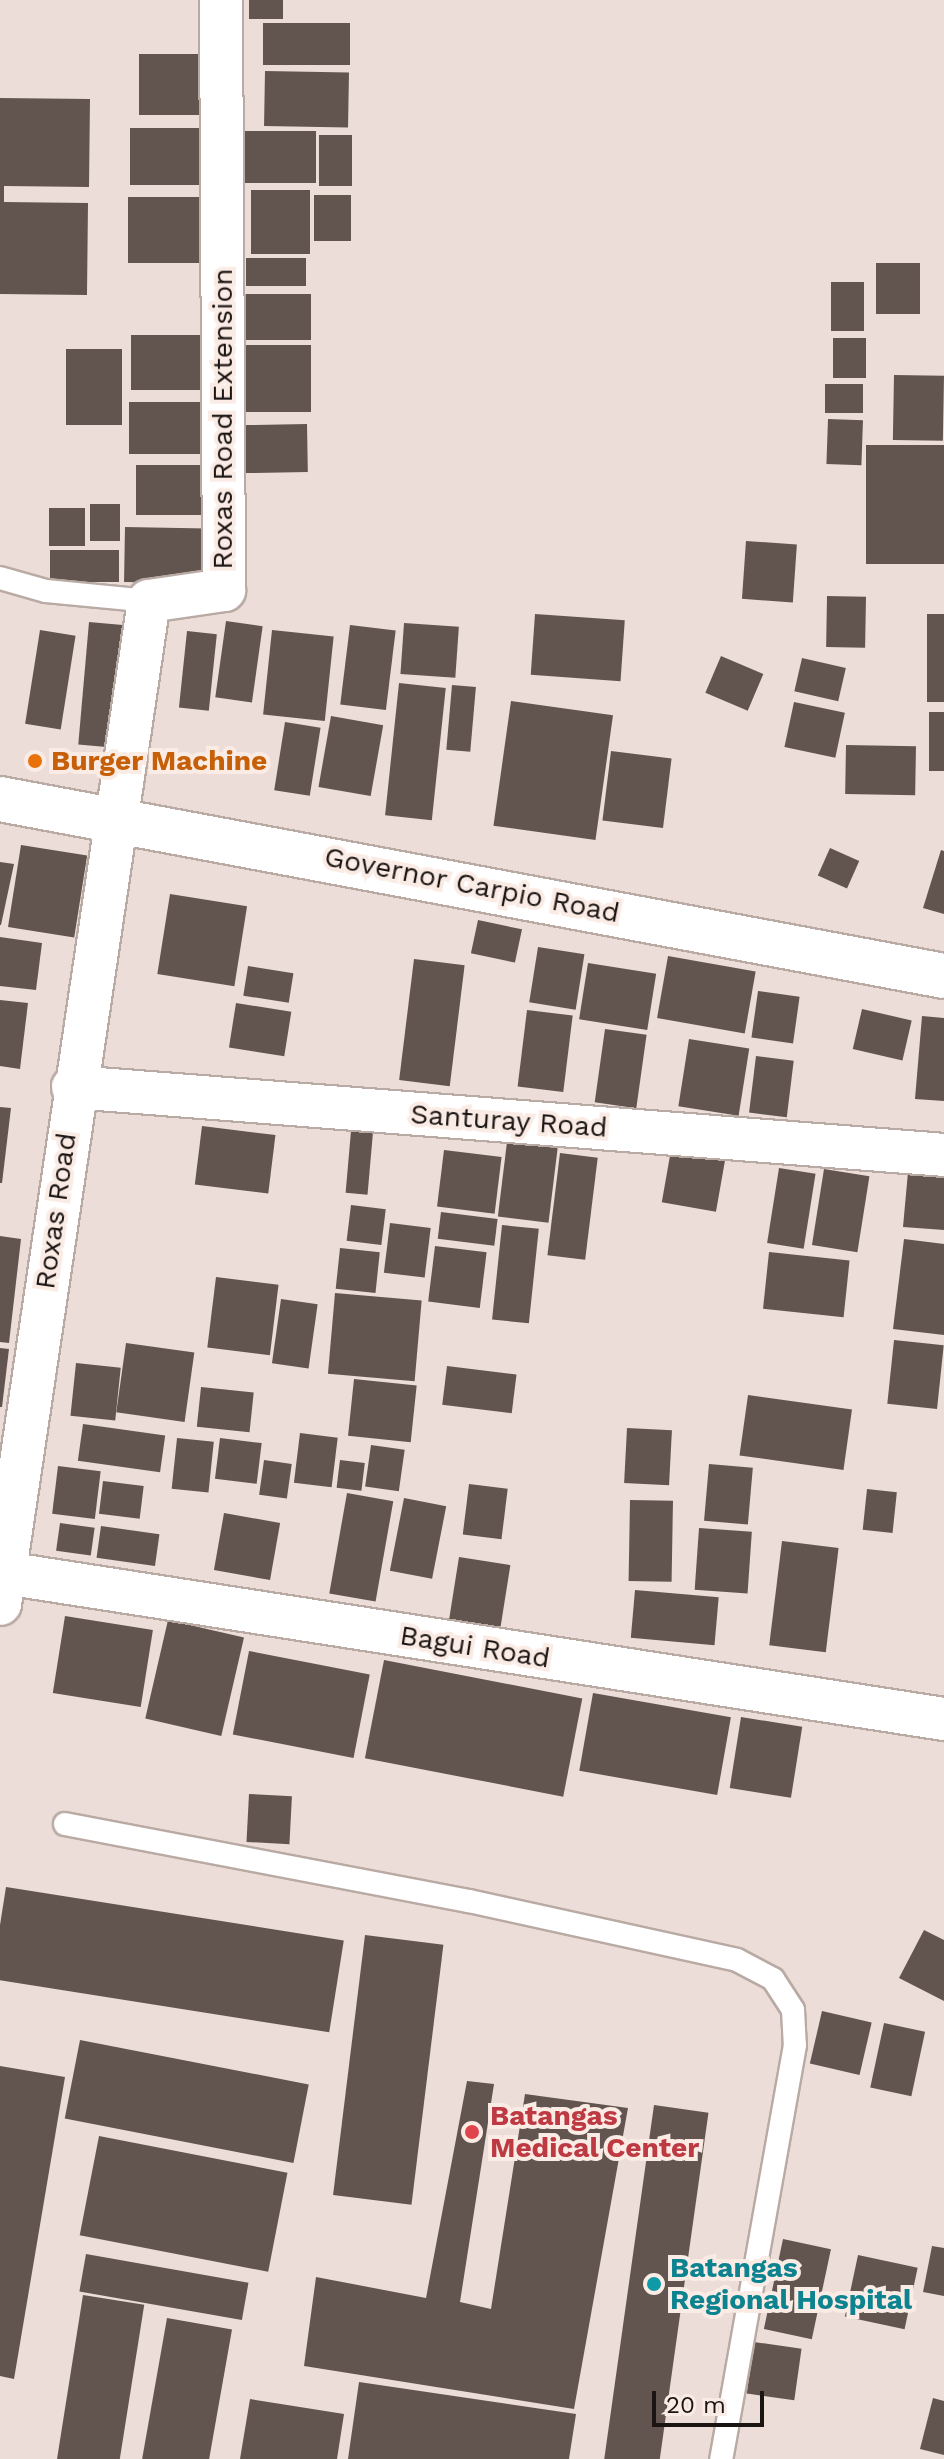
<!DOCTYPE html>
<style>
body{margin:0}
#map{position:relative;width:944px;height:2459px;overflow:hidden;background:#edddd8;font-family:"Work Sans",sans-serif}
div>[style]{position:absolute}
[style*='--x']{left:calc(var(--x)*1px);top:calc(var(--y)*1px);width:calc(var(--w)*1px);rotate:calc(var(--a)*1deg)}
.building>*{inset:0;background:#625550;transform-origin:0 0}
.roads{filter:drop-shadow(2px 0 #b9aaa4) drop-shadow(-2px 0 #b9aaa4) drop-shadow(0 2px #b9aaa4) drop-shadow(0 -2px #b9aaa4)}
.service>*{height:22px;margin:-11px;padding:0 11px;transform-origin:11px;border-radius:11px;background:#fff}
.minor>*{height:42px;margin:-21px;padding:0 21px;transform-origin:21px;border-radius:21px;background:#fff}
.primary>*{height:44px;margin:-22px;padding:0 22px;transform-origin:22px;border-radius:22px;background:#fff}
.dots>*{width:22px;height:22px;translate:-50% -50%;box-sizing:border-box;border:4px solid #fbebe5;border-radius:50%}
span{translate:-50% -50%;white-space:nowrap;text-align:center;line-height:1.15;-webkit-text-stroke:8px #fbebe5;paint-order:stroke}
.street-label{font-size:28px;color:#1a1513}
.food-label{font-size:28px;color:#c56008;font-weight:700}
.left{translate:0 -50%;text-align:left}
.health-label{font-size:28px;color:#be3a42;font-weight:700}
.culture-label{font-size:28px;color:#0d838f;font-weight:700}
.scale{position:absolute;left:652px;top:2391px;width:112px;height:36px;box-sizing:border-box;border:4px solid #1a1513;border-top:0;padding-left:10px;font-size:24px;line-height:28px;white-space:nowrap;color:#1a1513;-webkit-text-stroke:6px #fbebe5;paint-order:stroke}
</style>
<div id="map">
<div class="building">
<i style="left:249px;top:0;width:34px;height:19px"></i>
<i style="left:263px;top:23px;width:87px;height:42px"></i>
<i style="left:139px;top:54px;width:73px;height:61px"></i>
<i style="left:265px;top:71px;width:84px;height:55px;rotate:1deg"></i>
<i style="clip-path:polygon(0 98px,90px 99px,89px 187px,4px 186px,4px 202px,88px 203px,87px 295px,0 294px)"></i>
<i style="left:130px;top:128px;width:82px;height:57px"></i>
<i style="left:245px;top:131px;width:71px;height:52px"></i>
<i style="left:319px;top:135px;width:33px;height:51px"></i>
<i style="left:251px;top:190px;width:59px;height:64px"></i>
<i style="left:314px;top:195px;width:37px;height:46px"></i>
<i style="left:128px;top:197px;width:73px;height:66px"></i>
<i style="left:246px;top:258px;width:60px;height:28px"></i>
<i style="left:920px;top:263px;width:51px;height:44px;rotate:90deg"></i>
<i style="left:831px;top:282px;width:33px;height:49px"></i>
<i style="left:245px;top:294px;width:66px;height:46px"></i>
<i style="left:131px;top:335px;width:73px;height:55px"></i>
<i style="left:833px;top:338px;width:33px;height:40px"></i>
<i style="left:311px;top:345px;width:67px;height:66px;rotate:90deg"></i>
<i style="left:66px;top:349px;width:56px;height:76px"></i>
<i style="left:894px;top:375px;width:50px;height:65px;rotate:1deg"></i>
<i style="left:825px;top:384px;width:38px;height:29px"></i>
<i style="left:129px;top:402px;width:80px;height:52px"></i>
<i style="left:828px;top:419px;width:35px;height:45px;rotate:2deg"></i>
<i style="left:307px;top:424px;width:48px;height:64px;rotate:89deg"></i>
<i style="left:866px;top:445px;width:78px;height:119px"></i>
<i style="left:136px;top:465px;width:70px;height:50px"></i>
<i style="left:90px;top:504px;width:30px;height:37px"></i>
<i style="left:49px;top:508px;width:36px;height:38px"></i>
<i style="left:125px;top:527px;width:82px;height:55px;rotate:1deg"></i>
<i style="left:746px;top:541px;width:51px;height:58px;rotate:4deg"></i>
<i style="left:50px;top:550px;width:69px;height:32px"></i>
<i style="left:827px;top:596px;width:39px;height:51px;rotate:1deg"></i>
<i style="left:535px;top:614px;width:90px;height:61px;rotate:4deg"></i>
<i style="left:927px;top:614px;width:17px;height:88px"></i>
<i style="left:226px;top:621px;width:37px;height:77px;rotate:8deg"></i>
<i style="left:89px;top:622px;width:45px;height:123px;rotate:5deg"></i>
<i style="left:404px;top:623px;width:55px;height:51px;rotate:4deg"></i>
<i style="left:350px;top:625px;width:46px;height:80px;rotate:7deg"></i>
<i style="left:40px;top:630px;width:36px;height:95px;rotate:9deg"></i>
<i style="left:272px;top:630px;width:62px;height:85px;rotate:6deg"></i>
<i style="left:187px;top:631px;width:30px;height:77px;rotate:6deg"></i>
<i style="left:721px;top:656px;width:46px;height:40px;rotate:23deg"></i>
<i style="left:802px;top:658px;width:45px;height:34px;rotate:13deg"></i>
<i style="left:399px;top:683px;width:47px;height:133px;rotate:6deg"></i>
<i style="left:452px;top:685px;width:24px;height:65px;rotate:5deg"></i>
<i style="left:511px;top:701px;width:103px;height:126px;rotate:8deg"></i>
<i style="left:794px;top:702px;width:52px;height:46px;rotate:12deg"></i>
<i style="left:929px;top:712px;width:15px;height:59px"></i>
<i style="left:331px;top:716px;width:53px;height:72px;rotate:10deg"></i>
<i style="left:285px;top:722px;width:36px;height:69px;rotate:9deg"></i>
<i style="left:846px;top:745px;width:70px;height:49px;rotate:1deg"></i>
<i style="left:611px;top:751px;width:61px;height:70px;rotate:7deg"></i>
<i style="left:21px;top:845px;width:67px;height:83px;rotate:9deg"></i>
<i style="left:830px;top:848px;width:32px;height:30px;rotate:24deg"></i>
<i style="clip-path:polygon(941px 850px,944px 851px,944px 914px,923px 908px)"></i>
<i style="clip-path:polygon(0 862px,14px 864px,1px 925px,0 925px)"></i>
<i style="left:170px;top:894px;width:78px;height:81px;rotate:9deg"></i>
<i style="left:478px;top:920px;width:45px;height:34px;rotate:12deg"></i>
<i style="clip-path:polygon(0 937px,42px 943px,36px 990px,0 986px)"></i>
<i style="left:538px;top:947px;width:47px;height:56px;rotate:9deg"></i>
<i style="left:668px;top:956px;width:89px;height:63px;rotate:10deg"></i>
<i style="left:414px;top:959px;width:51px;height:122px;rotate:7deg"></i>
<i style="left:588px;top:963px;width:69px;height:57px;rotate:9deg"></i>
<i style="left:248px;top:966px;width:46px;height:30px;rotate:9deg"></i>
<i style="left:758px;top:991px;width:42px;height:47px;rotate:8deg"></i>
<i style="clip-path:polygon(0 1000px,28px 1003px,20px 1069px,0 1066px)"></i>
<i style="left:236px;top:1003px;width:56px;height:45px;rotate:9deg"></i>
<i style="left:862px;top:1009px;width:51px;height:41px;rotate:13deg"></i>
<i style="left:527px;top:1010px;width:46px;height:77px;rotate:7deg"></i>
<i style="clip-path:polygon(922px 1016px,944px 1018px,944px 1101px,915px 1099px)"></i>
<i style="left:605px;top:1029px;width:42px;height:74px;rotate:8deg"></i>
<i style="left:689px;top:1039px;width:61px;height:68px;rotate:9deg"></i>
<i style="left:756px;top:1056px;width:38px;height:57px;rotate:7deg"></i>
<i style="clip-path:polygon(0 1107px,11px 1108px,2px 1183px,0 1183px)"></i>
<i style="left:202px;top:1126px;width:74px;height:59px;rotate:7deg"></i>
<i style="left:351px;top:1131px;width:22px;height:62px;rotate:5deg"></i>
<i style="left:507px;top:1142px;width:51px;height:75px;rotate:7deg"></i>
<i style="left:444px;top:1150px;width:58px;height:57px;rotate:7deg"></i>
<i style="left:671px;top:1150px;width:55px;height:53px;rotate:10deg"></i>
<i style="left:560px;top:1153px;width:38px;height:103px;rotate:7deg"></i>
<i style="clip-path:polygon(909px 1161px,944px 1164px,944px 1230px,903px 1227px)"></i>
<i style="left:779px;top:1168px;width:37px;height:76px;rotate:9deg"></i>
<i style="left:824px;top:1169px;width:46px;height:77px;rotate:9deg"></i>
<i style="left:351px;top:1205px;width:35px;height:36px;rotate:7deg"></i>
<i style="left:441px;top:1212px;width:57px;height:27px;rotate:7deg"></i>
<i style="left:390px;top:1223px;width:41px;height:50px;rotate:7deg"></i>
<i style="left:502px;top:1225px;width:37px;height:95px;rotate:6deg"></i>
<i style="clip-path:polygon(0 1236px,21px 1239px,9px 1343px,0 1342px)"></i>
<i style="clip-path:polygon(904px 1239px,944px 1244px,944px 1335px,893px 1329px)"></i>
<i style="left:435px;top:1246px;width:52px;height:56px;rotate:7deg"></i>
<i style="left:340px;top:1248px;width:40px;height:41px;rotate:6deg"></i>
<i style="left:769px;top:1252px;width:81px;height:57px;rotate:6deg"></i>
<i style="left:216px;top:1277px;width:63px;height:71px;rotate:7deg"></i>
<i style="left:335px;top:1293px;width:87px;height:81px;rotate:5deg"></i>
<i style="left:281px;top:1299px;width:37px;height:65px;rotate:8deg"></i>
<i style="left:894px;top:1340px;width:50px;height:64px;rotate:6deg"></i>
<i style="left:126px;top:1343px;width:69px;height:70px;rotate:8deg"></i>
<i style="clip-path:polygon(0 1348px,9px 1349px,2px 1407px,0 1407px)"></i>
<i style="left:76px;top:1363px;width:45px;height:53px;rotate:6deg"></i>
<i style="left:447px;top:1366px;width:70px;height:39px;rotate:7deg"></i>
<i style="left:354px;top:1379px;width:63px;height:57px;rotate:6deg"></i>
<i style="left:201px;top:1387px;width:53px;height:40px;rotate:6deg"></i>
<i style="left:748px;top:1395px;width:105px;height:61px;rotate:8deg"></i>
<i style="left:83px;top:1424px;width:83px;height:37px;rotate:8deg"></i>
<i style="left:627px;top:1428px;width:45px;height:55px;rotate:3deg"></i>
<i style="left:300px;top:1433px;width:38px;height:50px;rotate:7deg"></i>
<i style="left:177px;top:1438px;width:37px;height:51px;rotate:6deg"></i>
<i style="left:220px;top:1438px;width:42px;height:41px;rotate:7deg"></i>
<i style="left:371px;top:1445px;width:34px;height:42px;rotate:8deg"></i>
<i style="left:264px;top:1460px;width:28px;height:35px;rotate:8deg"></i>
<i style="left:340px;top:1460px;width:25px;height:28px;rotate:7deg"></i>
<i style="left:709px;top:1464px;width:44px;height:57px;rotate:5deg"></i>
<i style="left:58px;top:1466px;width:43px;height:48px;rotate:7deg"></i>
<i style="left:103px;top:1481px;width:41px;height:33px;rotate:7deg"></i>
<i style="left:469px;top:1484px;width:39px;height:51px;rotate:7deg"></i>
<i style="left:867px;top:1489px;width:30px;height:41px;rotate:6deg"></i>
<i style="left:347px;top:1493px;width:47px;height:102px;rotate:10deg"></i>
<i style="left:404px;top:1498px;width:43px;height:74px;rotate:11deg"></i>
<i style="left:630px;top:1500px;width:43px;height:81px;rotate:1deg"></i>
<i style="left:224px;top:1513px;width:57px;height:58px;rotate:10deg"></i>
<i style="left:60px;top:1523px;width:35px;height:28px;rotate:8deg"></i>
<i style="left:101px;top:1526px;width:59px;height:32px;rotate:8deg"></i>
<i style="left:699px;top:1528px;width:53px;height:62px;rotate:4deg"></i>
<i style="left:782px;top:1541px;width:57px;height:105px;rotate:7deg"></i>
<i style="left:459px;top:1557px;width:52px;height:65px;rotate:9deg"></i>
<i style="left:635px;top:1590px;width:84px;height:48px;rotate:5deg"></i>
<i style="left:65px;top:1616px;width:89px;height:78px;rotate:9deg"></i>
<i style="left:168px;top:1620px;width:78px;height:101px;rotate:13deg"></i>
<i style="left:249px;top:1651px;width:123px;height:85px;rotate:11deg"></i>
<i style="left:384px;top:1660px;width:202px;height:100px;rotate:11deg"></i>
<i style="left:593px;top:1693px;width:140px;height:79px;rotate:10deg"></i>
<i style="left:741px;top:1717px;width:62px;height:72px;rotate:9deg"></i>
<i style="left:249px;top:1794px;width:43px;height:48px;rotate:3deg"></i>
<i style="left:6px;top:1887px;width:342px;height:93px;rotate:9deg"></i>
<i style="clip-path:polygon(924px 1930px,944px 1940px,944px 2001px,899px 1978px)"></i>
<i style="left:365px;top:1935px;width:79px;height:262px;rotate:7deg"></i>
<i style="left:822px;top:2011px;width:51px;height:54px;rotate:13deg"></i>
<i style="left:884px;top:2023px;width:42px;height:66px;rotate:12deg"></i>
<i style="left:80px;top:2040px;width:233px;height:80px;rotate:11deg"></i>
<i style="clip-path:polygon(0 2066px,65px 2077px,14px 2379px,0 2376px)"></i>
<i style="clip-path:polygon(467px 2081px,494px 2084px,460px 2302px,491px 2309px,525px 2094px,628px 2108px,574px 2409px,304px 2366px,316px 2277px,426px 2298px)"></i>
<i style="left:654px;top:2105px;width:55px;height:358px;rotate:8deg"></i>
<i style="left:99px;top:2136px;width:192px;height:101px;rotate:11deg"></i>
<i style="left:783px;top:2239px;width:49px;height:92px;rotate:12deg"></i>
<i style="clip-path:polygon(932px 2246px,944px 2248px,944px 2296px,923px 2292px)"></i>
<i style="left:86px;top:2254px;width:165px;height:38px;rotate:10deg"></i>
<i style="left:858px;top:2255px;width:61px;height:63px;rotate:12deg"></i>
<i style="left:83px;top:2295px;width:62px;height:167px;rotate:9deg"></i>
<i style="left:167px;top:2318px;width:66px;height:143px;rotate:10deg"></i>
<i style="left:754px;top:2342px;width:48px;height:52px;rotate:8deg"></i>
<i style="clip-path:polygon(359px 2382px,576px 2414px,569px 2459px,348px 2459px)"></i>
<i style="clip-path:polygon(933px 2398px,944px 2401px,944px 2455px,920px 2449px)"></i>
<i style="clip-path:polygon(250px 2399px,344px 2414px,337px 2459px,240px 2459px)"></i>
</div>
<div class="roads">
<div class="service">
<i style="--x:0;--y:578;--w:48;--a:15.8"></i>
<i style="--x:46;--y:591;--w:103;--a:5.5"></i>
<i style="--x:65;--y:1824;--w:411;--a:10.8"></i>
<i style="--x:469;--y:1901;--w:274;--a:12.4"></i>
<i style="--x:737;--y:1960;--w:41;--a:27.8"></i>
<i style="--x:773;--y:1979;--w:37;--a:57"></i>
<i style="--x:793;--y:2010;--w:35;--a:87"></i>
<i style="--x:795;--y:2045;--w:421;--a:100.1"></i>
</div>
<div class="minor">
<i style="--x:73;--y:1087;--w:874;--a:4.46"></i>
<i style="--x:5;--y:1573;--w:950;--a:8.84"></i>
<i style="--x:0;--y:1604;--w:1014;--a:-81.55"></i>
<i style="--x:149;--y:601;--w:76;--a:-8.3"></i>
<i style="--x:224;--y:590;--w:590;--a:-90.29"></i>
</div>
<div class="primary">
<i style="--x:0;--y:799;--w:960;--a:10.62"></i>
</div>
</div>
<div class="dots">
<i style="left:35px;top:761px;background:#e8710a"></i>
<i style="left:472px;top:2132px;background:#e0444e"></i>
<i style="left:654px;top:2284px;background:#0f9aa8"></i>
</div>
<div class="street-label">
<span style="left:223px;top:419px;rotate:-90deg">Roxas Road Extension</span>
<span style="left:472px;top:885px;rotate:11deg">Governor Carpio Road</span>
<span style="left:509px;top:1121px;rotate:4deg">Santuray Road</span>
<span style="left:56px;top:1211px;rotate:-82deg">Roxas Road</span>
<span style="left:475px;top:1647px;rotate:9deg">Bagui Road</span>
</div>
<div class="food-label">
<span class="left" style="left:51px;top:761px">Burger Machine</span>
</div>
<div class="health-label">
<span class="left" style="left:490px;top:2132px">Batangas<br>Medical Center</span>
</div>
<div class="culture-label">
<span class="left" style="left:670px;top:2284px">Batangas<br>Regional Hospital</span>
</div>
<div class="scale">20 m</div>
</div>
